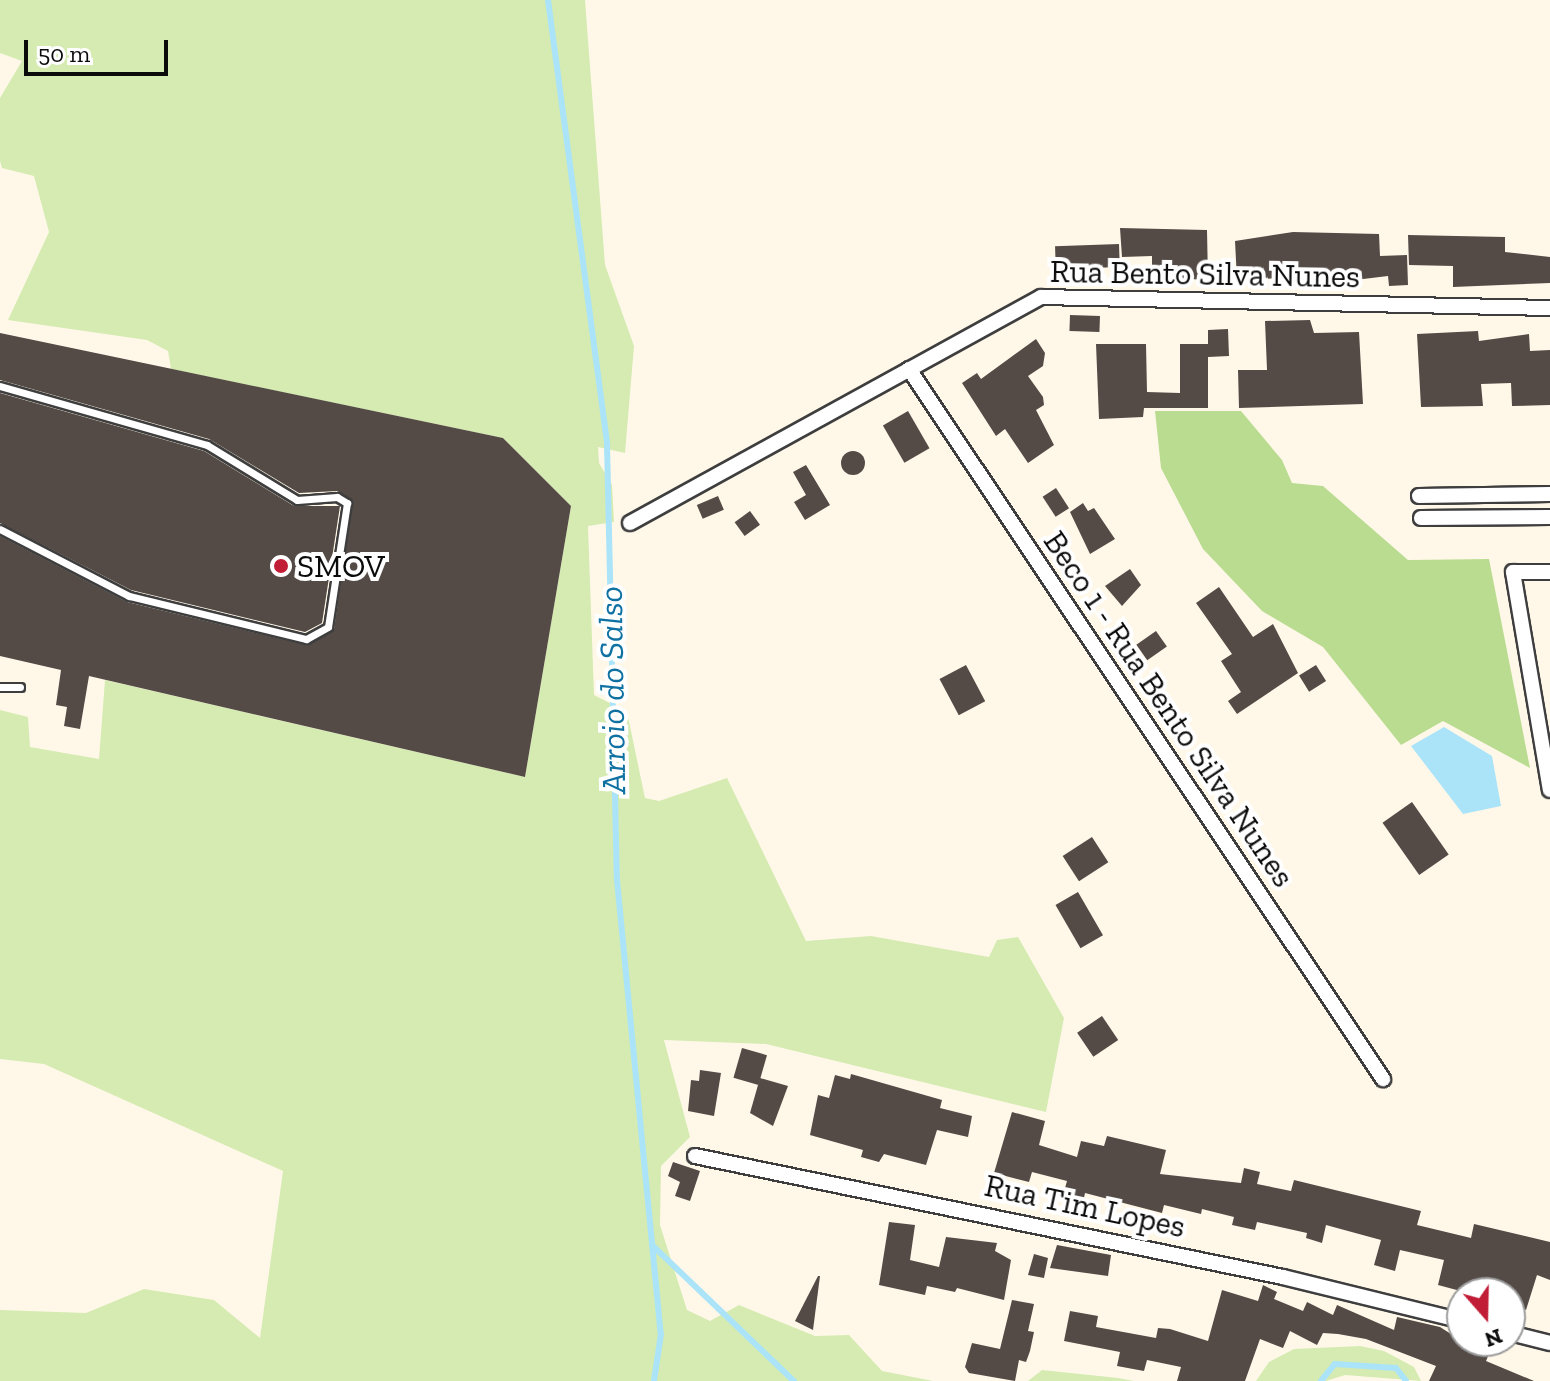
<!DOCTYPE html>
<style>
body{margin:0}
#map{position:relative;width:1550px;height:1381px;overflow:hidden;background:#fff8e9;font-family:"Zilla Slab",serif}
div>[style]{position:absolute}
[style*='--x']{left:calc(var(--x)*1px);top:calc(var(--y)*1px);width:calc(var(--w)*1px);rotate:calc(var(--a)*1deg)}
.green>*{inset:0;background:#d5ebb1}
.forest>*{inset:0;background:#badc90}
.water>*{inset:0;background:#abe4f9}
.stream>*{height:6px;margin:-3px;padding:0 3px;transform-origin:3px;border-radius:3px;background:#abe4f9}
.building>*{inset:0;background:#544b47;transform-origin:0 0}
.round{border-radius:50%}
.roads{filter:drop-shadow(2px 0 #3e3e3e) drop-shadow(-2px 0 #3e3e3e) drop-shadow(0 2px #3e3e3e) drop-shadow(0 -2px #3e3e3e)}
.lane>*{height:7px;margin:-3.5px;padding:0 3.5px;transform-origin:3.5px;border-radius:3.5px;background:#fff}
.street>*{height:14px;margin:-7px;padding:0 7px;transform-origin:7px;border-radius:7px;background:#fff}
.dots>*{width:22px;height:22px;translate:-50% -50%;box-sizing:border-box;border:4px solid #fff;border-radius:50%}
span{translate:-50% -50%;white-space:nowrap;text-align:center;line-height:1.15;-webkit-text-stroke:8px #fff;paint-order:stroke}
.street-label{font-size:32px;color:#0b0b0b}
.poi-label{font-size:32px;color:#0b0b0b}
.left{translate:0 -50%;text-align:left}
.water-label{font-size:34px;color:#0f71a2;font-style:italic}
.north{position:absolute;left:1446px;top:1277px;width:80px;height:80px;box-sizing:border-box;background:#fff;border:2px solid #9d9d9d;border-radius:50%;rotate:160deg;font-size:22px;font-weight:700;line-height:32px;text-align:center;color:#0b0b0b}
.north::after{content:'';display:block;margin:auto;width:28px;height:36px;background:#c11d36;clip-path:polygon(50% 0,100% 100%,50% 72%,0 100%)}
.scale{position:absolute;left:24px;top:40px;width:144px;height:36px;box-sizing:border-box;border:4px solid #0b0b0b;border-top:0;padding-left:10px;font-size:24px;line-height:28px;white-space:nowrap;color:#0b0b0b;-webkit-text-stroke:6px #fff;paint-order:stroke}
</style>
<div id="map">
<div class="green">
<i style="clip-path:polygon(0 0,585px 0,605px 265px,634px 346px,625px 453px,598px 447px,599px 463px,612px 485px,614px 522px,588px 526px,594px 695px,627px 712px,645px 798px,659px 801px,727px 778px,806px 941px,871px 936px,989px 957px,997px 940px,1018px 937px,1064px 1018px,1046px 1112px,766px 1044px,664px 1040px,690px 1137px,661px 1166px,660px 1225px,687px 1310px,710px 1321px,739px 1305px,815px 1336px,849px 1335px,882px 1371px,933px 1381px,0 1381px,0 1310px,86px 1313px,144px 1289px,214px 1300px,260px 1338px,283px 1171px,44px 1064px,0 1059px,0 710px,28px 717px,30px 747px,99px 759px,105px 680px,525px 777px,571px 506px,503px 438px,171px 369px,168px 351px,147px 340px,8px 320px,49px 232px,34px 176px,2px 168px,0 161px,0 98px,22px 61px,0 53px)"></i>
<i style="clip-path:polygon(1360px 1346px,1384px 1351px,1414px 1367px,1421px 1381px,1345px 1375px,1326px 1381px,1256px 1381px,1269px 1362px,1294px 1349px)"></i>
<i style="clip-path:polygon(1042px 1370px,1118px 1378px,1134px 1381px,1028px 1381px)"></i>
</div>
<div class="forest">
<i style="clip-path:polygon(1155px 411px,1241px 411px,1282px 460px,1292px 483px,1323px 486px,1408px 560px,1489px 559px,1530px 768px,1443px 721px,1401px 745px,1323px 647px,1262px 611px,1203px 549px,1161px 468px)"></i>
</div>
<div class="water">
<i style="clip-path:polygon(1444px 727px,1492px 756px,1501px 806px,1463px 814px,1411px 746px)"></i>
</div>
<div class="stream">
<i style="--x:548;--y:0;--w:448;--a:82.4"></i>
<i style="--x:607;--y:444;--w:436;--a:88.7"></i>
<i style="--x:617;--y:880;--w:456;--a:84.5"></i>
<i style="--x:661;--y:1334;--w:48;--a:98.5"></i>
<i style="--x:652;--y:1245;--w:197;--a:43.8"></i>
<i style="--x:1321;--y:1381;--w:22;--a:-51"></i>
<i style="--x:1335;--y:1364;--w:61;--a:3.8"></i>
<i style="--x:1396;--y:1368;--w:16;--a:52"></i>
</div>
<div class="building">
<i style="clip-path:polygon(1120px 228px,1207px 230px,1208px 280px,1152px 277px,1152px 256px,1122px 257px)"></i>
<i style="clip-path:polygon(1293px 232px,1379px 234px,1380px 256px,1407px 255px,1408px 285px,1389px 286px,1388px 276px,1330px 283px,1330px 276px,1237px 280px,1235px 241px)"></i>
<i style="clip-path:polygon(1408px 235px,1505px 237px,1505px 252px,1550px 257px,1550px 283px,1453px 287px,1453px 266px,1409px 265px)"></i>
<i style="left:1119px;top:244px;width:23px;height:64px;rotate:88deg"></i>
<i style="left:1070px;top:315px;width:30px;height:16px;rotate:2deg"></i>
<i style="clip-path:polygon(1310px 320px,1314px 333px,1359px 332px,1363px 404px,1239px 408px,1238px 370px,1267px 370px,1265px 321px)"></i>
<i style="clip-path:polygon(1228px 329px,1229px 356px,1208px 357px,1208px 408px,1144px 408px,1143px 417px,1099px 419px,1096px 344px,1146px 344px,1147px 392px,1180px 393px,1180px 344px,1208px 344px,1208px 330px)"></i>
<i style="clip-path:polygon(1478px 331px,1479px 341px,1529px 334px,1530px 351px,1550px 350px,1550px 405px,1512px 406px,1511px 383px,1481px 384px,1483px 406px,1421px 407px,1417px 334px)"></i>
<i style="clip-path:polygon(0 333px,503px 438px,571px 506px,525px 777px,89px 676px,80px 729px,64px 726px,67px 707px,56px 705px,61px 670px,0 656px,0 536px,127px 602px,306px 645px,334px 629px,353px 501px,337px 491px,299px 493px,209px 439px,0 380px)"></i>
<i style="clip-path:polygon(1036px 339px,1045px 353px,1043px 366px,1028px 376px,1043px 397px,1044px 405px,1036px 410px,1054px 445px,1028px 463px,1005px 429px,996px 436px,962px 383px,977px 373px,981px 379px)"></i>
<i style="clip-path:polygon(0 393px,204px 451px,294px 506px,340px 506px,322px 623px,305px 632px,131px 590px,0 523px)"></i>
<i style="left:908px;top:411px;width:43px;height:29px;rotate:60deg"></i>
<i class="round" style="left:841px;top:451px;width:24px;height:24px"></i>
<i style="clip-path:polygon(806px 465px,830px 505px,805px 520px,794px 502px,806px 495px,793px 472px)"></i>
<i style="left:1056px;top:488px;width:24px;height:16px;rotate:57deg"></i>
<i style="left:718px;top:496px;width:15px;height:23px;rotate:67deg"></i>
<i style="clip-path:polygon(1083px 503px,1088px 511px,1094px 508px,1115px 539px,1090px 554px,1070px 512px)"></i>
<i style="left:750px;top:511px;width:17px;height:19px;rotate:54deg"></i>
<i style="clip-path:polygon(1130px 569px,1141px 585px,1122px 606px,1105px 586px)"></i>
<i style="clip-path:polygon(1219px 587px,1253px 637px,1273px 624px,1298px 673px,1237px 714px,1228px 701px,1241px 692px,1221px 661px,1232px 654px,1196px 603px)"></i>
<i style="left:1156px;top:631px;width:19px;height:24px;rotate:55deg"></i>
<i style="left:966px;top:665px;width:41px;height:30px;rotate:62deg"></i>
<i style="left:1316px;top:665px;width:19px;height:20px;rotate:58deg"></i>
<i style="left:1412px;top:802px;width:64px;height:36px;rotate:55deg"></i>
<i style="left:1092px;top:837px;width:30px;height:35px;rotate:57deg"></i>
<i style="left:1078px;top:892px;width:50px;height:26px;rotate:60deg"></i>
<i style="left:1102px;top:1016px;width:29px;height:30px;rotate:56deg"></i>
<i style="left:742px;top:1048px;width:26px;height:31px;rotate:16deg"></i>
<i style="clip-path:polygon(700px 1070px,721px 1073px,714px 1116px,688px 1111px,691px 1080px,699px 1081px)"></i>
<i style="clip-path:polygon(851px 1074px,942px 1100px,940px 1108px,972px 1116px,968px 1137px,937px 1130px,926px 1165px,884px 1154px,879px 1162px,861px 1157px,863px 1150px,810px 1135px,818px 1095px,829px 1098px,835px 1075px,850px 1079px)"></i>
<i style="clip-path:polygon(760px 1078px,788px 1086px,773px 1126px,750px 1113px)"></i>
<i style="clip-path:polygon(1012px 1112px,1045px 1121px,1039px 1145px,1077px 1157px,1081px 1141px,1104px 1146px,1107px 1136px,1166px 1150px,1160px 1174px,1241px 1183px,1244px 1168px,1260px 1172px,1257px 1184px,1291px 1191px,1294px 1180px,1421px 1211px,1417px 1225px,1471px 1238px,1474px 1224px,1550px 1242px,1550px 1280px,1537px 1275px,1526px 1310px,1510px 1305px,1510px 1293px,1468px 1293px,1438px 1285px,1444px 1260px,1400px 1250px,1395px 1271px,1374px 1265px,1381px 1240px,1326px 1225px,1322px 1243px,1306px 1238px,1307px 1233px,1257px 1222px,1255px 1230px,1232px 1225px,1234px 1217px,1202px 1209px,1201px 1214px,1164px 1205px,1162px 1213px,1085px 1193px,1082px 1208px,1061px 1202px,1067px 1181px,1032px 1172px,1029px 1182px,994px 1173px)"></i>
<i style="clip-path:polygon(673px 1162px,700px 1171px,690px 1201px,675px 1196px,680px 1182px,668px 1176px)"></i>
<i style="clip-path:polygon(889px 1222px,915px 1225px,910px 1260px,939px 1267px,946px 1237px,997px 1243px,995px 1251px,1011px 1260px,1004px 1300px,957px 1288px,955px 1292px,927px 1286px,925px 1295px,879px 1285px)"></i>
<i style="clip-path:polygon(1057px 1245px,1111px 1255px,1108px 1276px,1050px 1268px)"></i>
<i style="clip-path:polygon(1034px 1254px,1048px 1258px,1044px 1278px,1028px 1275px)"></i>
<i style="clip-path:polygon(818px 1276px,820px 1276px,813px 1330px,795px 1321px)"></i>
<i style="clip-path:polygon(1263px 1285px,1277px 1292px,1274px 1299px,1303px 1311px,1307px 1302px,1333px 1315px,1337px 1305px,1394px 1330px,1397px 1317px,1440px 1327px,1462px 1341px,1492px 1347px,1486px 1361px,1534px 1381px,1429px 1381px,1436px 1366px,1366px 1339px,1338px 1334px,1323px 1333px,1317px 1345px,1290px 1331px,1283px 1348px,1260px 1339px,1245px 1381px,1177px 1381px,1181px 1367px,1147px 1360px,1144px 1371px,1117px 1366px,1120px 1352px,1064px 1341px,1070px 1311px,1098px 1316px,1096px 1327px,1156px 1338px,1158px 1328px,1170px 1329px,1208px 1341px,1222px 1290px,1258px 1301px)"></i>
<i style="clip-path:polygon(1012px 1300px,1034px 1304px,1028px 1331px,1034px 1332px,1030px 1351px,1026px 1362px,1019px 1360px,1015px 1381px,969px 1373px,965px 1367px,972px 1343px,1000px 1349px)"></i>
</div>
<div class="roads">
<div class="lane">
<i style="--x:0;--y:386;--w:215;--a:15.9"></i>
<i style="--x:207;--y:445;--w:105;--a:31.4"></i>
<i style="--x:297;--y:500;--w:40;--a:-4.3"></i>
<i style="--x:337;--y:497;--w:12;--a:31"></i>
<i style="--x:347;--y:503;--w:125;--a:98.7"></i>
<i style="--x:328;--y:627;--w:25;--a:151"></i>
<i style="--x:306;--y:639;--w:182;--a:-166.3"></i>
<i style="--x:129;--y:596;--w:145;--a:-152.6"></i>
<i style="--x:0;--y:687;--w:20;--a:0"></i>
</div>
<div class="street">
<i style="--x:909;--y:369;--w:854;--a:56.27"></i>
<i style="--x:1419;--y:496;--w:131;--a:-0.9"></i>
<i style="--x:1421;--y:518;--w:129;--a:-0.4"></i>
<i style="--x:630;--y:523;--w:469;--a:-28.8"></i>
<i style="--x:1041;--y:297;--w:509;--a:1.24"></i>
<i style="--x:1550;--y:572;--w:37;--a:180"></i>
<i style="--x:1513;--y:572;--w:221;--a:80.4"></i>
<i style="--x:695;--y:1156;--w:600;--a:11.63"></i>
<i style="--x:1283;--y:1277;--w:184;--a:13.8"></i>
<i style="--x:1510;--y:1333;--w:41;--a:14"></i>
</div>
</div>
<div class="dots">
<i style="left:281px;top:566px;background:#c11d36"></i>
</div>
<div class="street-label">
<span style="left:1205px;top:274px;rotate:1deg">Rua Bento Silva Nunes</span>
<span style="left:1169px;top:709px;rotate:56deg">Beco 1 - Rua Bento Silva Nunes</span>
<span style="left:1085px;top:1206px;rotate:12deg">Rua Tim Lopes</span>
</div>
<div class="poi-label">
<span class="left" style="left:297px;top:566px">SMOV</span>
</div>
<div class="water-label">
<span style="left:612px;top:690px;rotate:-91deg">Arroio do Salso</span>
</div>
<div class="north">N</div>
<div class="scale">50 m</div>
</div>
